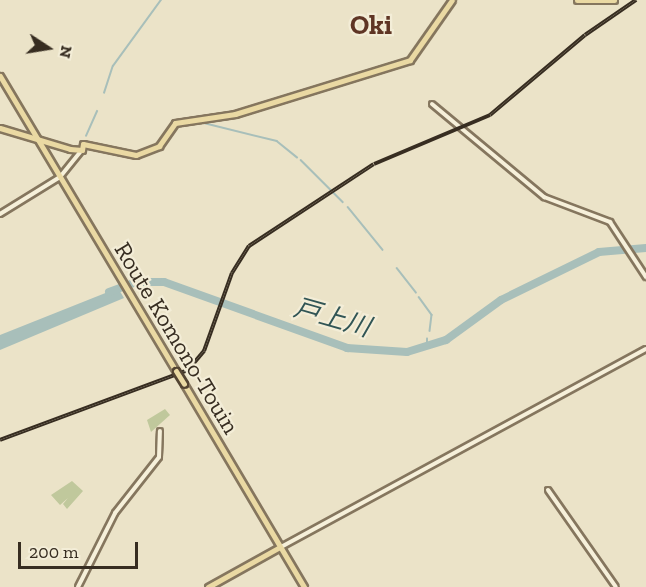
<!DOCTYPE html>
<meta charset="utf-8">
<style>
body{margin:0}
#map{position:relative;width:646px;height:587px;overflow:hidden;background:#ebe3c8;font-family:"Zilla Slab","Noto Sans JP",serif}
div>[style]{position:absolute}
[style*='--x']{left:calc(var(--x)*1px);top:calc(var(--y)*1px);width:calc(var(--w)*1px);rotate:calc(var(--a)*1deg)}
.green>*{inset:0;background:#c0c89c}
.water>*{inset:0;background:#a8bfba}
.stream>*{height:1.5px;margin:-0.75px;padding:0 0.75px;transform-origin:0.75px;border-radius:0.75px;background:#a8bfba}
.river>*{height:8px;margin:-4px;padding:0 4px;transform-origin:4px;border-radius:4px;background:#a8bfba}
.roads{filter:drop-shadow(2px 0 #85765e) drop-shadow(-2px 0 #85765e) drop-shadow(0 2px #85765e) drop-shadow(0 -2px #85765e)}
.minor>*{height:4px;margin:-2px;padding:0 2px;transform-origin:2px;border-radius:2px;background:#f6f0da}
.major>*{height:5px;margin:-2.5px;padding:0 2.5px;transform-origin:2.5px;border-radius:2.5px;background:#ead9a3}
.rail>*{height:4px;margin-top:-2px;transform-origin:0;background:repeating-linear-gradient(90deg,#f3edd7 0 4.5px,#372d21 0 9px);box-sizing:border-box;border-block:2px solid #372d21}
.bridges{filter:drop-shadow(2px 0 #534432) drop-shadow(-2px 0 #534432) drop-shadow(0 2px #534432) drop-shadow(0 -2px #534432)}
.major-bridge>*{height:5px;margin:-2.5px;padding:0 2.5px;transform-origin:2.5px;border-radius:2.5px;background:#ead9a3}
span{translate:-50% -50%;white-space:nowrap;text-align:center;line-height:1.15;-webkit-text-stroke:4.5px #f3edd7;paint-order:stroke}
.street-label{font-size:24px;color:#372d21}
.water-label{font-size:26px;color:#315555;font-style:italic}
.quarter-label{font-size:27px;color:#5f3524;font-weight:700}
.north{position:absolute;left:18px;top:18px;width:60px;height:60px;-webkit-text-stroke:4px #f3edd7;paint-order:stroke;rotate:102deg;font-size:16px;font-weight:700;line-height:24px;text-align:center;color:#372d21}
.north::after{content:'';display:block;margin:auto;width:21px;height:27px;background:#372d21;clip-path:polygon(50% 0,100% 100%,50% 72%,0 100%)}
.scale{position:absolute;left:18px;top:542px;width:120px;height:27px;box-sizing:border-box;border:3px solid #372d21;border-top:0;padding-left:8px;font-size:18px;line-height:21px;white-space:nowrap;color:#372d21;-webkit-text-stroke:4px #f3edd7;paint-order:stroke}
</style>
<div id="map">
<div class="green">
<i style="clip-path:polygon(165px 409px,170px 415px,151px 432px,147px 420px)"></i>
<i style="clip-path:polygon(72px 481px,83px 491px,67px 509px,63px 504px,68px 498px,60px 505px,51px 495px)"></i>
</div>
<div class="water">
<i style="clip-path:polygon(118px 288px,124px 298px,0 350px,0 335px)"></i>
</div>
<div class="stream">
<i style="--x:104;--y:93;--w:28;--a:-72"></i>
<i style="--x:113;--y:66;--w:82;--a:-54"></i>
<i style="--x:200;--y:122;--w:79;--a:13.9"></i>
<i style="--x:277;--y:141;--w:26;--a:39"></i>
<i style="--x:86;--y:136;--w:27;--a:-66"></i>
<i style="--x:301;--y:160;--w:42;--a:45"></i>
<i style="--x:333;--y:192;--w:14;--a:45"></i>
<i style="--x:348;--y:207;--w:55;--a:50.9"></i>
<i style="--x:397;--y:268;--w:31;--a:52"></i>
<i style="--x:419;--y:297;--w:22;--a:54"></i>
<i style="--x:432;--y:315;--w:16;--a:97"></i>
<i style="--x:427;--y:347;--w:8;--a:-90"></i>
</div>
<div class="river">
<i style="--x:109;--y:292;--w:29;--a:-20"></i>
<i style="--x:136;--y:282;--w:28;--a:0"></i>
<i style="--x:164;--y:282;--w:195;--a:19.8"></i>
<i style="--x:347;--y:348;--w:60;--a:3.8"></i>
<i style="--x:407;--y:352;--w:41;--a:-17.1"></i>
<i style="--x:446;--y:340;--w:68;--a:-36"></i>
<i style="--x:501;--y:300;--w:109;--a:-26.1"></i>
<i style="--x:599;--y:252;--w:47;--a:-4.9"></i>
</div>
<div class="roads">
<div class="minor">
<i style="--x:432;--y:104;--w:146;--a:39.7"></i>
<i style="--x:544;--y:197;--w:71;--a:20.7"></i>
<i style="--x:610;--y:222;--w:66;--a:56.8"></i>
<i style="--x:0;--y:214;--w:70;--a:-31.7"></i>
<i style="--x:60;--y:177;--w:35;--a:-51"></i>
<i style="--x:548;--y:490;--w:118;--a:55"></i>
<i style="--x:281;--y:547;--w:415;--a:-28.5"></i>
<i style="--x:78;--y:587;--w:83;--a:-63.4"></i>
<i style="--x:115;--y:513;--w:71;--a:-51.8"></i>
<i style="--x:159;--y:457;--w:26;--a:-88"></i>
</div>
<div class="major">
<i style="--x:577;--y:0;--w:37;--a:0"></i>
<i style="--x:0;--y:76;--w:344;--a:59.2"></i>
<i style="--x:0;--y:128;--w:73;--a:16.7"></i>
<i style="--x:70;--y:149;--w:12;--a:5"></i>
<i style="--x:82;--y:150;--w:6;--a:-81"></i>
<i style="--x:83;--y:144;--w:54;--a:11.7"></i>
<i style="--x:136;--y:155;--w:25;--a:-21"></i>
<i style="--x:159;--y:146;--w:28;--a:-55"></i>
<i style="--x:175;--y:123;--w:61;--a:-8.5"></i>
<i style="--x:235;--y:114;--w:183;--a:-17.1"></i>
<i style="--x:410;--y:60;--w:73;--a:-55"></i>
<i style="--x:184;--y:384;--w:236;--a:59.4"></i>
<i style="--x:208;--y:587;--w:82;--a:-29.1"></i>
</div>
</div>
<div class="rail">
<i style="--x:0;--y:440;--w:201;--a:-20.4"></i>
<i style="--x:188;--y:370;--w:25;--a:-50"></i>
<i style="--x:204;--y:351;--w:83;--a:-70.3"></i>
<i style="--x:232;--y:273;--w:32;--a:-58"></i>
<i style="--x:249;--y:246;--w:149;--a:-33.3"></i>
<i style="--x:374;--y:164;--w:126;--a:-22.9"></i>
<i style="--x:490;--y:115;--w:124;--a:-40.1"></i>
<i style="--x:585;--y:35;--w:62;--a:-34.5"></i>
</div>
<div class="bridges">
<div class="major-bridge">
<i style="--x:176;--y:371;--w:15;--a:58"></i>
</div>
</div>
<div class="street-label">
<span style="left:177px;top:338px;rotate:59deg">Route Komono-Touin</span>
</div>
<div class="water-label">
<span style="left:332px;top:318px;rotate:16deg">戸上川</span>
</div>
<div class="quarter-label">
<span style="left:371px;top:26px">Oki</span>
</div>
<div class="north">N</div>
<div class="scale">200 m</div>
</div>
